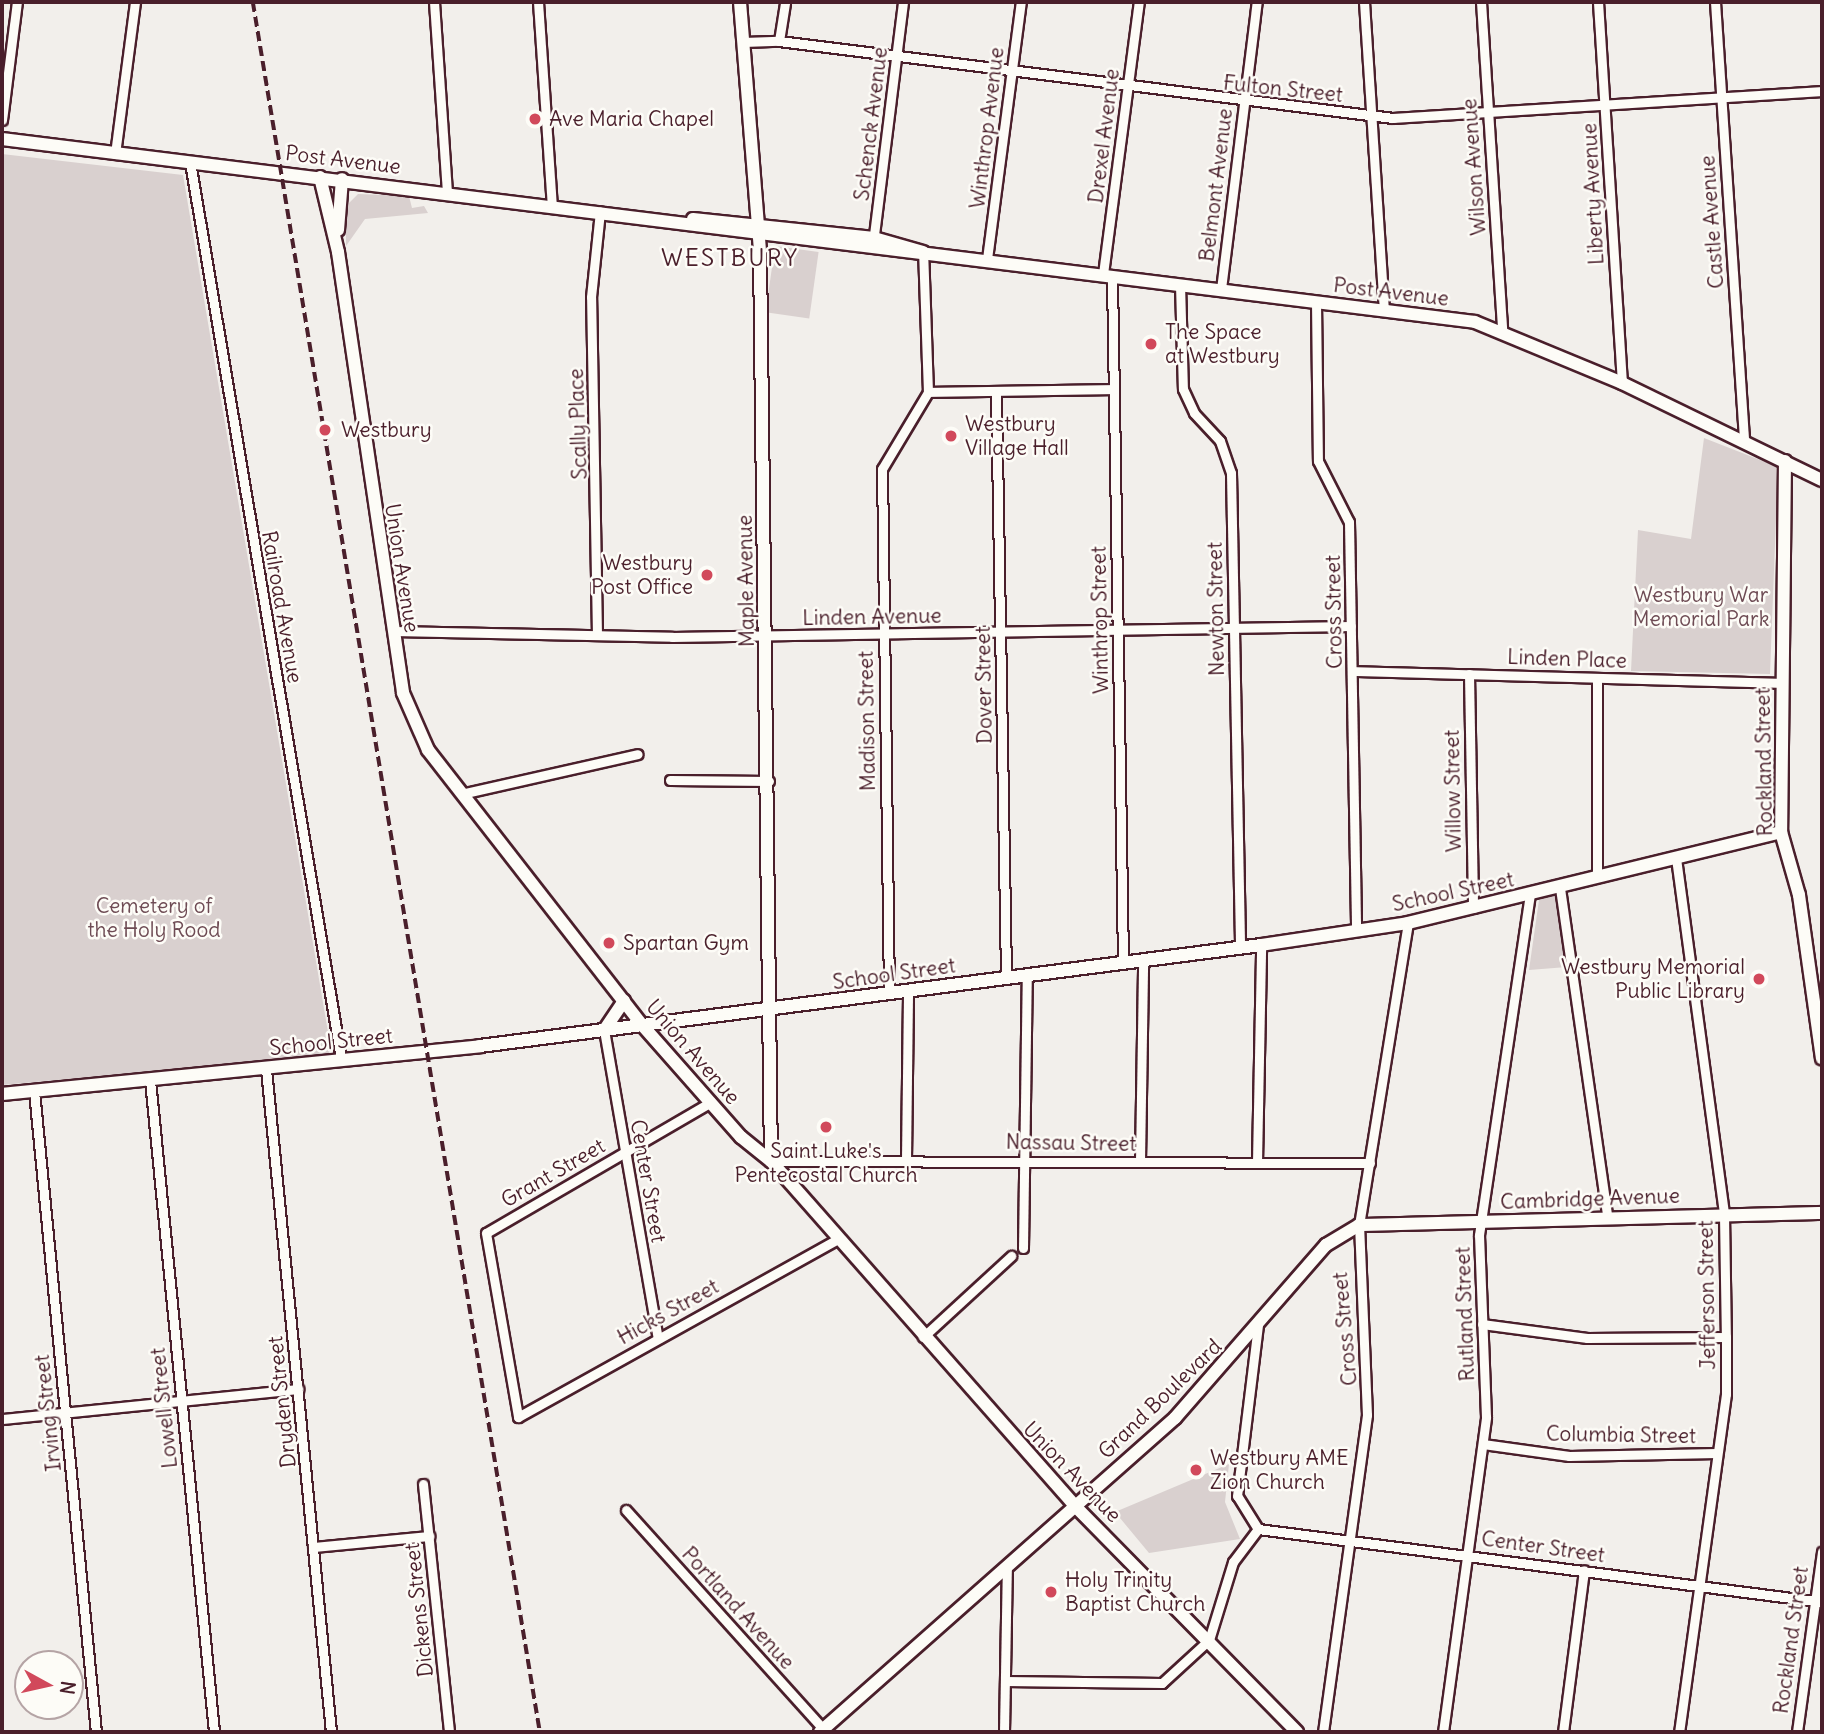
<!DOCTYPE html>
<style>
body{margin:0}
#map{position:relative;width:1824px;height:1734px;overflow:hidden;background:#f2efeb;font-family:Delius,sans-serif}
div>[style]{position:absolute}
[style*='--x']{left:calc(var(--x)*1px);top:calc(var(--y)*1px);width:calc(var(--w)*1px);rotate:calc(var(--a)*1deg)}
.green>*{inset:0;background:#d9d0cf;transform-origin:0 0}
.roads{filter:drop-shadow(2px 0 #4a1f2b) drop-shadow(-2px 0 #4a1f2b) drop-shadow(0 2px #4a1f2b) drop-shadow(0 -2px #4a1f2b)}
.street>*{height:9px;margin:-4.5px;padding:0 4.5px;transform-origin:4.5px;border-radius:4.5px;background:#fdfcf7}
.secondary>*{height:12px;margin:-6px;padding:0 6px;transform-origin:6px;border-radius:6px;background:#fdfcf7}
.rail>*{height:3.5px;margin-top:-1.75px;transform-origin:0;background:repeating-linear-gradient(90deg,#4a1f2b 0 10px,transparent 0 15px)}
.dots>*{width:19px;height:19px;translate:-50% -50%;box-sizing:border-box;border:4px solid #fdfcf7;border-radius:50%}
span{translate:-50% -50%;white-space:nowrap;text-align:center;line-height:1.15;-webkit-text-stroke:5px #fdfcf7;paint-order:stroke}
.street-label{font-size:21px;color:#4a1f2b}
.poi-label{font-size:21px;color:#4a1f2b}
.left{translate:0 -50%;text-align:left}
.right{translate:-100% -50%;text-align:right}
.park-label{font-size:21px;color:#6e4b54}
.quarter-label{font-size:24px;color:#4a1f2b;letter-spacing:2px}
.frame{position:absolute;inset:0;border:4px solid #4a1f2b;pointer-events:none}
.north{position:absolute;left:14px;top:1650px;width:70px;height:70px;box-sizing:border-box;background:#fdfcf7;border:2px solid #b5a4a5;border-radius:50%;rotate:98deg;font-size:19px;font-weight:700;line-height:28px;text-align:center;color:#4a1f2b}
.north::after{content:'';display:block;margin:auto;width:24px;height:32px;background:#d1495b;clip-path:polygon(50% 0,100% 100%,50% 72%,0 100%)}
</style>
<div id="map">
<div class="green">
<i style="clip-path:polygon(2px 154px,183px 175px,331px 1050px,327px 1056px,2px 1085px)"></i>
<i style="clip-path:polygon(358px 194px,409px 196px,412px 208px,424px 206px,428px 213px,365px 219px,346px 246px,346px 206px)"></i>
<i style="left:775px;top:246px;width:44px;height:67px;rotate:8deg"></i>
<i style="clip-path:polygon(1704px 438px,1778px 467px,1770px 674px,1631px 671px,1638px 530px,1691px 539px)"></i>
<i style="clip-path:polygon(1557px 894px,1567px 967px,1529px 970px,1539px 900px)"></i>
<i style="clip-path:polygon(1229px 1464px,1225px 1502px,1240px 1539px,1149px 1553px,1115px 1512px)"></i>
</div>
<div class="roads">
<div class="street">
<i style="--x:434;--y:2;--w:191;--a:86.1"></i>
<i style="--x:538;--y:2;--w:203;--a:86.1"></i>
<i style="--x:1364;--y:2;--w:309;--a:86.3"></i>
<i style="--x:1481;--y:2;--w:329;--a:86.3"></i>
<i style="--x:1598;--y:2;--w:382;--a:86.4"></i>
<i style="--x:1715;--y:2;--w:440;--a:86.2"></i>
<i style="--x:779;--y:41;--w:39;--a:-81"></i>
<i style="--x:743;--y:42;--w:36;--a:-2"></i>
<i style="--x:779;--y:41;--w:619;--a:7.15"></i>
<i style="--x:1393;--y:118;--w:430;--a:-3.6"></i>
<i style="--x:2;--y:120;--w:119;--a:-82.8"></i>
<i style="--x:115;--y:154;--w:153;--a:-82.5"></i>
<i style="--x:190;--y:162;--w:910;--a:80.44"></i>
<i style="--x:873;--y:243;--w:243;--a:-82.9"></i>
<i style="--x:987;--y:259;--w:259;--a:-82.5"></i>
<i style="--x:1103;--y:274;--w:274;--a:-82.5"></i>
<i style="--x:1112;--y:276;--w:687;--a:89.08"></i>
<i style="--x:1180;--y:284;--w:105;--a:88.4"></i>
<i style="--x:1183;--y:389;--w:26;--a:65"></i>
<i style="--x:1194;--y:413;--w:38;--a:47"></i>
<i style="--x:1220;--y:441;--w:34;--a:71"></i>
<i style="--x:1231;--y:473;--w:475;--a:88.9"></i>
<i style="--x:1221;--y:289;--w:289;--a:-82.9"></i>
<i style="--x:1316;--y:302;--w:159;--a:89.3"></i>
<i style="--x:1318;--y:461;--w:68;--a:63.1"></i>
<i style="--x:1349;--y:522;--w:409;--a:89"></i>
<i style="--x:996;--y:391;--w:587;--a:89.02"></i>
<i style="--x:928;--y:392;--w:185;--a:-0.9"></i>
<i style="--x:393;--y:631;--w:279;--a:1.2"></i>
<i style="--x:672;--y:637;--w:679;--a:-0.93"></i>
<i style="--x:597;--y:635;--w:338;--a:-91"></i>
<i style="--x:591;--y:297;--w:86;--a:-84"></i>
<i style="--x:1352;--y:671;--w:429;--a:1.6"></i>
<i style="--x:1469;--y:674;--w:234;--a:89"></i>
<i style="--x:1597;--y:678;--w:199;--a:90"></i>
<i style="--x:670;--y:780;--w:99;--a:0.6"></i>
<i style="--x:461;--y:794;--w:181;--a:-12.7"></i>
<i style="--x:1676;--y:858;--w:360;--a:82.3"></i>
<i style="--x:1724;--y:1215;--w:122;--a:89.1"></i>
<i style="--x:1726;--y:1337;--w:57;--a:90"></i>
<i style="--x:1726;--y:1394;--w:341;--a:97.9"></i>
<i style="--x:1560;--y:888;--w:331;--a:81.8"></i>
<i style="--x:889;--y:994;--w:525;--a:-90.76"></i>
<i style="--x:882;--y:469;--w:90;--a:-59.1"></i>
<i style="--x:928;--y:392;--w:140;--a:-92"></i>
<i style="--x:604;--y:1030;--w:313;--a:80.1"></i>
<i style="--x:266;--y:1069;--w:666;--a:84.4"></i>
<i style="--x:150;--y:1080;--w:655;--a:84.39"></i>
<i style="--x:34;--y:1091;--w:644;--a:84.48"></i>
<i style="--x:711;--y:1102;--w:260;--a:149.8"></i>
<i style="--x:486;--y:1233;--w:187;--a:80.1"></i>
<i style="--x:518;--y:1417;--w:364;--a:-29.1"></i>
<i style="--x:906;--y:1159;--w:167;--a:-89.3"></i>
<i style="--x:771;--y:1161;--w:599;--a:0.19"></i>
<i style="--x:1140;--y:1161;--w:200;--a:-89.1"></i>
<i style="--x:1257;--y:1162;--w:217;--a:-88.9"></i>
<i style="--x:1023;--y:1248;--w:272;--a:-89.2"></i>
<i style="--x:1482;--y:1324;--w:106;--a:7.6"></i>
<i style="--x:1587;--y:1338;--w:139;--a:-0.4"></i>
<i style="--x:923;--y:1337;--w:120;--a:-42.6"></i>
<i style="--x:2;--y:1419;--w:298;--a:-5.8"></i>
<i style="--x:1483;--y:1444;--w:87;--a:7.9"></i>
<i style="--x:1569;--y:1456;--w:148;--a:-1.2"></i>
<i style="--x:423;--y:1484;--w:249;--a:84"></i>
<i style="--x:626;--y:1510;--w:295;--a:48"></i>
<i style="--x:1258;--y:1529;--w:569;--a:7.37"></i>
<i style="--x:1258;--y:1529;--w:39;--a:-122"></i>
<i style="--x:1237;--y:1496;--w:173;--a:-83"></i>
<i style="--x:313;--y:1547;--w:117;--a:-5.4"></i>
<i style="--x:1005;--y:1681;--w:157;--a:0.7"></i>
<i style="--x:1162;--y:1683;--w:64;--a:-42.5"></i>
<i style="--x:1209;--y:1640;--w:82;--a:-72.9"></i>
<i style="--x:1233;--y:1562;--w:41;--a:-52.9"></i>
<i style="--x:1004;--y:1732;--w:165;--a:-89"></i>
<i style="--x:1323;--y:1732;--w:320;--a:-82.1"></i>
<i style="--x:1367;--y:1415;--w:190;--a:-92.4"></i>
<i style="--x:1359;--y:1225;--w:306;--a:-80.8"></i>
<i style="--x:1443;--y:1732;--w:318;--a:-82.2"></i>
<i style="--x:1486;--y:1417;--w:182;--a:-92.2"></i>
<i style="--x:1479;--y:1235;--w:344;--a:-81.5"></i>
<i style="--x:1563;--y:1732;--w:163;--a:-82.6"></i>
<i style="--x:1797;--y:1732;--w:182;--a:-82.1"></i>
</div>
<div class="secondary">
<i style="--x:740;--y:2;--w:251;--a:85.4"></i>
<i style="--x:760;--y:252;--w:909;--a:89.31"></i>
<i style="--x:2;--y:139;--w:1484;--a:7.08"></i>
<i style="--x:1475;--y:322;--w:159;--a:22.5"></i>
<i style="--x:1622;--y:383;--w:222;--a:25.9"></i>
<i style="--x:320;--y:177;--w:77;--a:76.5"></i>
<i style="--x:338;--y:252;--w:446;--a:81.6"></i>
<i style="--x:403;--y:693;--w:62;--a:66.3"></i>
<i style="--x:428;--y:750;--w:350;--a:52.1"></i>
<i style="--x:643;--y:1026;--w:148;--a:48.6"></i>
<i style="--x:741;--y:1137;--w:38;--a:39"></i>
<i style="--x:771;--y:1161;--w:460;--a:48.6"></i>
<i style="--x:1075;--y:1506;--w:317;--a:45.5"></i>
<i style="--x:693;--y:219;--w:182;--a:6"></i>
<i style="--x:874;--y:238;--w:51;--a:15.9"></i>
<i style="--x:338;--y:230;--w:51;--a:-85.5"></i>
<i style="--x:1785;--y:461;--w:371;--a:90.6"></i>
<i style="--x:1781;--y:832;--w:66;--a:74.1"></i>
<i style="--x:1799;--y:895;--w:165;--a:82"></i>
<i style="--x:605;--y:1029;--w:34;--a:-56"></i>
<i style="--x:2;--y:1094;--w:480;--a:-5.7"></i>
<i style="--x:480;--y:1046;--w:788;--a:-7.37"></i>
<i style="--x:1261;--y:945;--w:149;--a:-8.5"></i>
<i style="--x:1408;--y:923;--w:384;--a:-13.7"></i>
<i style="--x:820;--y:1732;--w:474;--a:-41.5"></i>
<i style="--x:1175;--y:1418;--w:230;--a:-48.9"></i>
<i style="--x:1326;--y:1245;--w:39;--a:-31"></i>
<i style="--x:1359;--y:1225;--w:463;--a:-1.5"></i>
</div>
</div>
<div class="rail">
<i style="--x:253;--y:2;--w:1754;--a:80.58"></i>
</div>
<div class="dots">
<i style="left:535px;top:119px;background:#d1495b"></i>
<i style="left:1151px;top:344px;background:#d1495b"></i>
<i style="left:325px;top:430px;background:#d1495b"></i>
<i style="left:951px;top:436px;background:#d1495b"></i>
<i style="left:707px;top:575px;background:#d1495b"></i>
<i style="left:609px;top:943px;background:#d1495b"></i>
<i style="left:1759px;top:979px;background:#d1495b"></i>
<i style="left:826px;top:1127px;background:#d1495b"></i>
<i style="left:1196px;top:1470px;background:#d1495b"></i>
<i style="left:1051px;top:1592px;background:#d1495b"></i>
</div>
<div class="street-label">
<span style="left:1283px;top:89px;rotate:6deg">Fulton Street</span>
<span style="left:871px;top:124px;rotate:-83deg">Schenck Avenue</span>
<span style="left:987px;top:128px;rotate:-83deg">Winthrop Avenue</span>
<span style="left:1104px;top:136px;rotate:-83deg">Drexel Avenue</span>
<span style="left:343px;top:160px;rotate:7deg">Post Avenue</span>
<span style="left:1474px;top:167px;rotate:-94deg">Wilson Avenue</span>
<span style="left:1216px;top:185px;rotate:-83deg">Belmont Avenue</span>
<span style="left:1593px;top:194px;rotate:-93deg">Liberty Avenue</span>
<span style="left:1712px;top:222px;rotate:-94deg">Castle Avenue</span>
<span style="left:1391px;top:292px;rotate:7deg">Post Avenue</span>
<span style="left:578px;top:424px;rotate:-92deg">Scally Place</span>
<span style="left:402px;top:568px;rotate:81deg">Union Avenue</span>
<span style="left:746px;top:581px;rotate:-91deg">Maple Avenue</span>
<span style="left:282px;top:607px;rotate:80deg">Railroad Avenue</span>
<span style="left:1216px;top:609px;rotate:-91deg">Newton Street</span>
<span style="left:1334px;top:612px;rotate:-91deg">Cross Street</span>
<span style="left:872px;top:617px;rotate:-1deg">Linden Avenue</span>
<span style="left:1100px;top:620px;rotate:-91deg">Winthrop Street</span>
<span style="left:1567px;top:659px;rotate:2deg">Linden Place</span>
<span style="left:984px;top:685px;rotate:-91deg">Dover Street</span>
<span style="left:867px;top:721px;rotate:-91deg">Madison Street</span>
<span style="left:1764px;top:762px;rotate:-91deg">Rockland Street</span>
<span style="left:1453px;top:791px;rotate:-91deg">Willow Street</span>
<span style="left:1453px;top:892px;rotate:-12deg">School Street</span>
<span style="left:894px;top:974px;rotate:-8deg">School Street</span>
<span style="left:331px;top:1042px;rotate:-6deg">School Street</span>
<span style="left:693px;top:1052px;rotate:49deg">Union Avenue</span>
<span style="left:1071px;top:1143px;rotate:1deg">Nassau Street</span>
<span style="left:553px;top:1173px;rotate:-30deg">Grant Street</span>
<span style="left:648px;top:1181px;rotate:80deg">Center Street</span>
<span style="left:1590px;top:1199px;rotate:-2deg">Cambridge Avenue</span>
<span style="left:1707px;top:1295px;rotate:-91deg">Jefferson Street</span>
<span style="left:668px;top:1312px;rotate:-29deg">Hicks Street</span>
<span style="left:1465px;top:1314px;rotate:-92deg">Rutland Street</span>
<span style="left:1345px;top:1329px;rotate:-95deg">Cross Street</span>
<span style="left:1160px;top:1399px;rotate:-44deg">Grand Boulevard</span>
<span style="left:282px;top:1402px;rotate:-96deg">Dryden Street</span>
<span style="left:164px;top:1408px;rotate:-96deg">Lowell Street</span>
<span style="left:48px;top:1413px;rotate:-96deg">Irving Street</span>
<span style="left:1621px;top:1435px;rotate:1deg">Columbia Street</span>
<span style="left:1072px;top:1472px;rotate:46deg">Union Avenue</span>
<span style="left:1543px;top:1547px;rotate:8deg">Center Street</span>
<span style="left:738px;top:1608px;rotate:48deg">Portland Avenue</span>
<span style="left:419px;top:1610px;rotate:-96deg">Dickens Street</span>
<span style="left:1791px;top:1640px;rotate:-82deg">Rockland Street</span>
</div>
<div class="poi-label">
<span class="left" style="left:549px;top:119px">Ave Maria Chapel</span>
<span class="left" style="left:1165px;top:344px">The Space<br>at Westbury</span>
<span class="left" style="left:965px;top:436px">Westbury<br>Village Hall</span>
<span class="left" style="left:341px;top:430px">Westbury</span>
<span class="right" style="left:693px;top:575px">Westbury<br>Post Office</span>
<span class="left" style="left:623px;top:943px">Spartan Gym</span>
<span class="right" style="left:1745px;top:979px">Westbury Memorial<br>Public Library</span>
<span style="left:826px;top:1163px">Saint Luke's<br>Pentecostal Church</span>
<span class="left" style="left:1210px;top:1470px">Westbury AME<br>Zion Church</span>
<span class="left" style="left:1065px;top:1592px">Holy Trinity<br>Baptist Church</span>
</div>
<div class="park-label">
<span style="left:1701px;top:607px">Westbury War<br>Memorial Park</span>
<span style="left:154px;top:918px">Cemetery of<br>the Holy Rood</span>
</div>
<div class="quarter-label">
<span style="left:730px;top:258px">WESTBURY</span>
</div>
<div class="frame"></div>
<div class="north">N</div>
</div>
